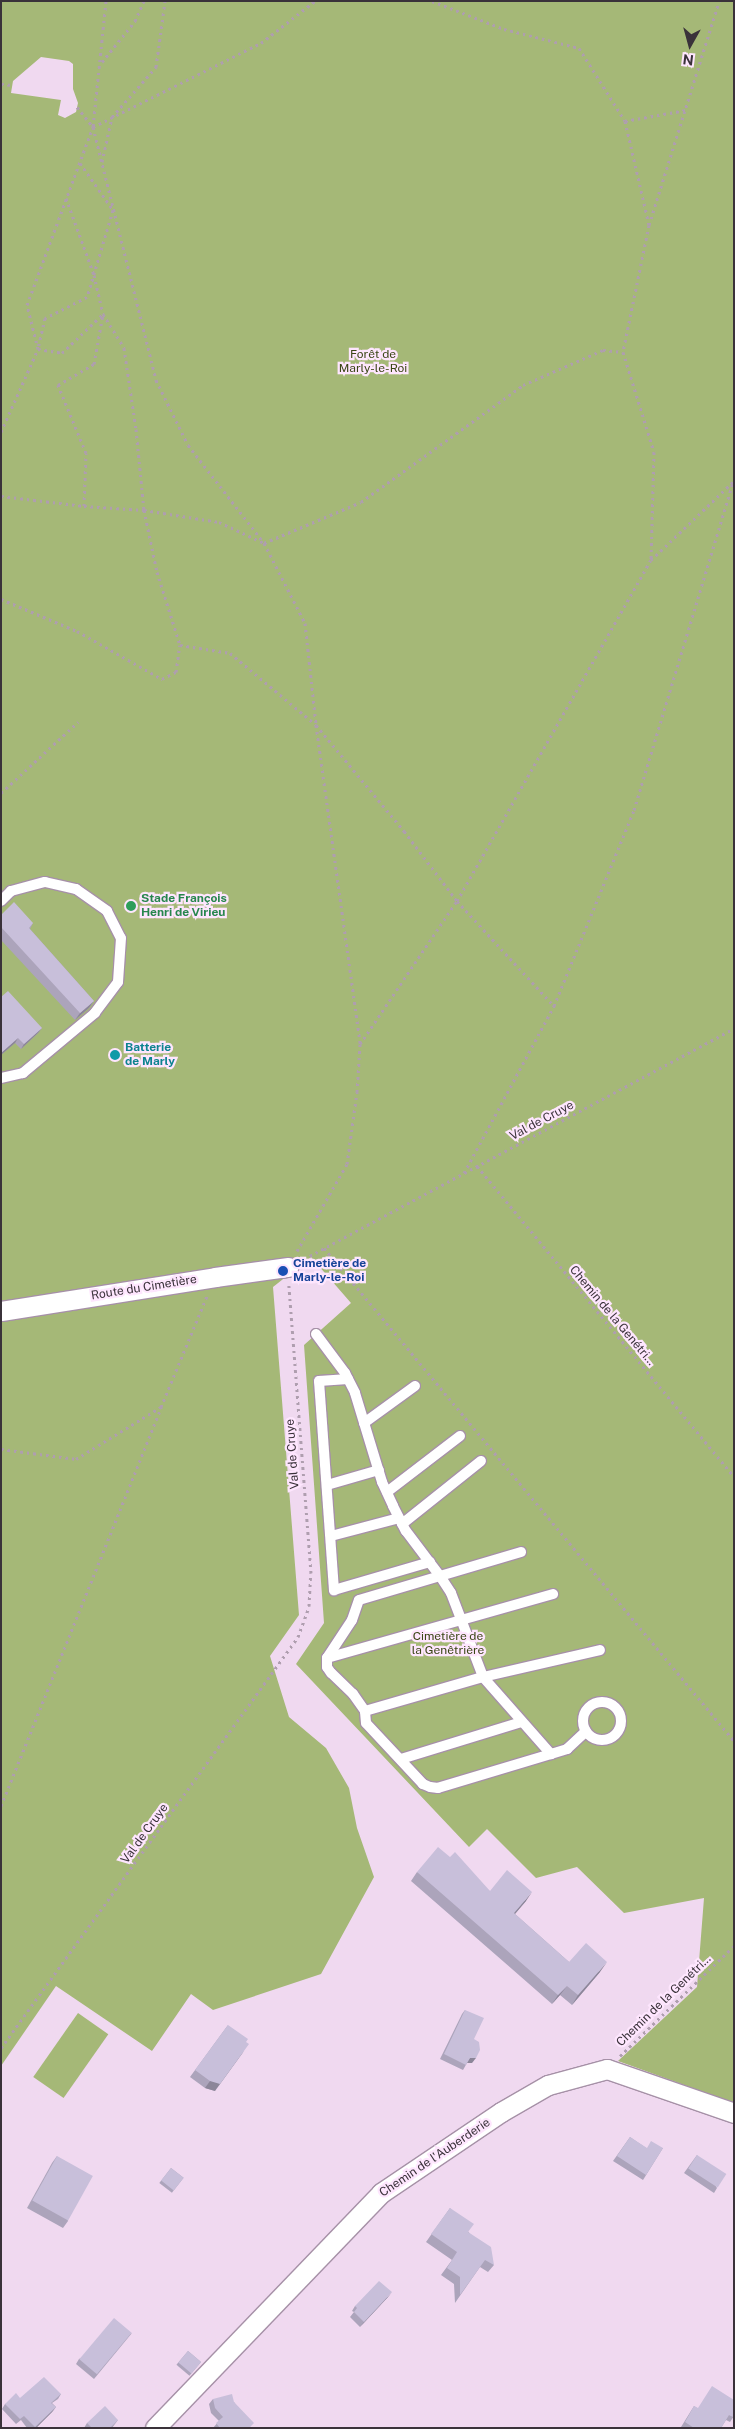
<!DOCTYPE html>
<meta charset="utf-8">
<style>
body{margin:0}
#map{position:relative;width:735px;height:2429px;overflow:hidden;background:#f0d9f0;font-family:"Public Sans",sans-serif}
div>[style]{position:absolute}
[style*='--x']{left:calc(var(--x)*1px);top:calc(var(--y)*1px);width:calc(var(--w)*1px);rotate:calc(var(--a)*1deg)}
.green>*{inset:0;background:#a5b877;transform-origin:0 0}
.path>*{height:3px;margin-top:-1.5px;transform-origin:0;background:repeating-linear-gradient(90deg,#af9eaf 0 2.5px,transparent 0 6.5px)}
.roads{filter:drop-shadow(1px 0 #a691a7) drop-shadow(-1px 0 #a691a7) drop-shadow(0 1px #a691a7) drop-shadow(0 -1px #a691a7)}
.service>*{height:10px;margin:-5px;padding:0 5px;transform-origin:5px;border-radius:5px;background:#fff}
.service>.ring{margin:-5px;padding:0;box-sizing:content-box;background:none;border:10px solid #fff;border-radius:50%}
.minor>*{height:19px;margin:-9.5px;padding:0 9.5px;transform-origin:9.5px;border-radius:9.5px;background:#fff}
.wall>*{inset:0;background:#aca4bb;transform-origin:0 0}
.shaded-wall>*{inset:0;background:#8c8699}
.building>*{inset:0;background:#c8bfda;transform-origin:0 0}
.dots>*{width:14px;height:14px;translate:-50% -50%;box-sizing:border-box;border:2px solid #fee6fe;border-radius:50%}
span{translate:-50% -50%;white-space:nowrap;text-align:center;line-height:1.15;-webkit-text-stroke:4.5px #fee6fe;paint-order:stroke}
.park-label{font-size:12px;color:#3a4615}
.leisure-label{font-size:12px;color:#27864d;font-weight:700}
.left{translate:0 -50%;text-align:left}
.culture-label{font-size:12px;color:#0d838f;font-weight:700}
.street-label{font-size:12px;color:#3a323a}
.transit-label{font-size:12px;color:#164399;font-weight:700}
.frame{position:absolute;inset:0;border:2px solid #3a323a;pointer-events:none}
.north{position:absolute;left:665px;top:20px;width:50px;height:50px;-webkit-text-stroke:4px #fee6fe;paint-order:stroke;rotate:187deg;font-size:14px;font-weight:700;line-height:20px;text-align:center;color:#3a323a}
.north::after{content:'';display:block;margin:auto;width:18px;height:22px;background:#3a323a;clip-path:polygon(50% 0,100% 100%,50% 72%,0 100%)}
</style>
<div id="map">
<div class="green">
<i style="clip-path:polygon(evenodd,1px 1px,734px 1px,734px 2103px,618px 2061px,697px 1987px,704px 1898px,624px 1913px,577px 1867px,536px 1878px,487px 1829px,469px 1847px,296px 1664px,324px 1623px,304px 1345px,351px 1303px,311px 1257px,273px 1287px,299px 1615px,270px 1656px,289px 1717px,326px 1748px,349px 1788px,357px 1828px,374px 1877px,321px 1974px,213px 2010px,191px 1994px,152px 2051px,56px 1986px,1px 2066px,1px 1px,41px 57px,69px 61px,73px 64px,73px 89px,78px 103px,76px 112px,65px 118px,58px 115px,61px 100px,11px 93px,13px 81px,41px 57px)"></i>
<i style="left:78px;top:2013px;width:37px;height:78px;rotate:35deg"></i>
</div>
<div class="path">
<i style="--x:106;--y:1;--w:127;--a:95.9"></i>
<i style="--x:93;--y:127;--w:261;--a:76"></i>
<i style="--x:156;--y:380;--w:72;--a:63.8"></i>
<i style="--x:188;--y:445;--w:124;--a:52.2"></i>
<i style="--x:264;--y:543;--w:90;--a:62.9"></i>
<i style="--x:305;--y:623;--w:103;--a:83.8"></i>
<i style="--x:316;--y:725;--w:322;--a:82.1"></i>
<i style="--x:432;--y:1;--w:77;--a:21.3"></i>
<i style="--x:504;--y:29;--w:77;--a:14.2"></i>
<i style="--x:579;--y:48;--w:86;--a:57.8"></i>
<i style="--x:625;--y:121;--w:107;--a:77"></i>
<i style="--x:649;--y:225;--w:235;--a:-72.6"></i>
<i style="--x:102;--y:62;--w:53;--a:-51.2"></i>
<i style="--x:135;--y:21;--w:22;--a:-66"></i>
<i style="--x:1;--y:84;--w:11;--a:5"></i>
<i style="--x:77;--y:107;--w:26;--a:51"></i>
<i style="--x:625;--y:121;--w:62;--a:-10.2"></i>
<i style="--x:102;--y:162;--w:46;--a:-77.5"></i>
<i style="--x:112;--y:117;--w:67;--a:-48.7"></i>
<i style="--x:156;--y:67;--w:67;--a:-82.2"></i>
<i style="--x:80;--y:163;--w:57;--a:54.9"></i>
<i style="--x:113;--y:210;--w:91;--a:106.6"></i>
<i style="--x:87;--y:297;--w:47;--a:153.4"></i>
<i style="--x:45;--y:318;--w:32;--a:103"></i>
<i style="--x:38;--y:349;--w:24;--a:9"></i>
<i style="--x:62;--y:353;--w:57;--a:-43.6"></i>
<i style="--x:66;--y:198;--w:82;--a:70"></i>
<i style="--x:94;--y:275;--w:40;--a:77"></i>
<i style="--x:103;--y:314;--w:40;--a:58"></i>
<i style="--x:124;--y:348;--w:82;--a:81.6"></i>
<i style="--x:136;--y:429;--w:81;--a:84.4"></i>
<i style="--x:144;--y:510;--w:63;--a:78.2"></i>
<i style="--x:157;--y:572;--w:77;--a:72.5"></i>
<i style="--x:180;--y:645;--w:51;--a:9.1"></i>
<i style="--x:230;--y:653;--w:112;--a:39.9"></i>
<i style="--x:316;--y:725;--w:138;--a:50.3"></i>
<i style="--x:404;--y:831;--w:88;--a:52.9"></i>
<i style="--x:457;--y:901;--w:143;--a:47.3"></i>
<i style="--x:649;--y:225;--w:130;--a:101.6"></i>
<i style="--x:623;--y:352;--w:105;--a:72.8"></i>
<i style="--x:654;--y:452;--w:107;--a:91.6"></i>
<i style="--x:1;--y:432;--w:91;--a:-66"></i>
<i style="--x:38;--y:349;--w:45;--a:-104"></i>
<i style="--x:27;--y:305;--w:190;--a:-69.7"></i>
<i style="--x:93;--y:127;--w:188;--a:-26.6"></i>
<i style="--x:261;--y:43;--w:68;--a:-37.9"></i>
<i style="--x:1;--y:496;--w:84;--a:6.9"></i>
<i style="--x:84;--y:506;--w:60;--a:3.8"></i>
<i style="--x:144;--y:510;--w:76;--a:9.1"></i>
<i style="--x:219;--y:522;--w:50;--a:25"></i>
<i style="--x:264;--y:543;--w:105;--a:-22.9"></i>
<i style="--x:361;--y:502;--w:200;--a:-35.8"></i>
<i style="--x:523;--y:385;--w:87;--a:-23.6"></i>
<i style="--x:603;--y:350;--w:20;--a:6"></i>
<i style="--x:84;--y:506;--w:53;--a:-87.8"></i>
<i style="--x:86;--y:453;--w:74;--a:-112.4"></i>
<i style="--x:58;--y:385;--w:42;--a:-30.3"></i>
<i style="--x:94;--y:364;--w:51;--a:-79.8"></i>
<i style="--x:1;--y:599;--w:82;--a:22.8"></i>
<i style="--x:77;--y:631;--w:98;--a:29.5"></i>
<i style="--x:162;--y:679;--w:16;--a:-27"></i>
<i style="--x:176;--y:672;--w:27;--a:-82"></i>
<i style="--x:1;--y:793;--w:105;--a:-42.7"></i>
<i style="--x:477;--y:1166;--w:403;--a:50.4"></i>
<i style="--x:464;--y:1173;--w:190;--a:-61.7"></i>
<i style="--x:554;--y:1006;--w:212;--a:-67.8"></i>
<i style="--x:634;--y:810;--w:343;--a:-73.2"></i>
<i style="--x:324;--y:1248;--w:641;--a:50.25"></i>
<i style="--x:297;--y:1251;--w:100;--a:-60.1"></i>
<i style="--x:347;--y:1164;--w:73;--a:-82.1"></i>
<i style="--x:357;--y:1092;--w:48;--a:-86.4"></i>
<i style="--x:360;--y:1044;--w:173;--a:-55.9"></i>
<i style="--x:457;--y:901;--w:392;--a:-60.4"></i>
<i style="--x:651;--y:560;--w:115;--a:-43.6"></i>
<i style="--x:304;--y:1259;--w:488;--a:-28.2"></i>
<i style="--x:1;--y:1449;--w:76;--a:7.6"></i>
<i style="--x:76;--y:1459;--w:100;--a:-31.5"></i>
<i style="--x:161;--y:1407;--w:120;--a:-67.5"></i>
<i style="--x:1;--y:1806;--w:430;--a:-68.1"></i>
<i style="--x:1;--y:2048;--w:507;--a:-54.15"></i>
<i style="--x:298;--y:1637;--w:33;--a:-70"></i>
<i style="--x:309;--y:1606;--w:33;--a:-87"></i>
<i style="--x:311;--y:1573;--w:289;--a:-94.4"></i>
<i style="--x:620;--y:2056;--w:158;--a:-44"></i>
</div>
<div class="roads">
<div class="service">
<i style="--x:1;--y:901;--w:14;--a:-45"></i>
<i style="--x:11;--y:891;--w:35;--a:-15"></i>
<i style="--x:45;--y:882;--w:32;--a:13"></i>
<i style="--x:76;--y:889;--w:38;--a:35"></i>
<i style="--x:107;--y:911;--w:30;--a:63"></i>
<i style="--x:121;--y:938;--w:44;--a:93.9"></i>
<i style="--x:118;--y:982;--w:39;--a:127"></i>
<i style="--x:95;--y:1013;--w:94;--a:140.2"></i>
<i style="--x:23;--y:1073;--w:23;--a:167"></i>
<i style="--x:316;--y:1334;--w:49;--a:53.4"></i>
<i style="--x:345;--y:1373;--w:22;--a:63"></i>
<i style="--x:355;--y:1393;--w:93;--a:73.1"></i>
<i style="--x:382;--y:1482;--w:26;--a:65"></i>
<i style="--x:393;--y:1506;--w:28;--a:63"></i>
<i style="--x:406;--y:1531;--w:56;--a:52.9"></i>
<i style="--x:440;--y:1576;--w:20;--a:57"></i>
<i style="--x:451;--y:1593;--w:90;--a:69.1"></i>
<i style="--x:483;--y:1677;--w:103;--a:48.6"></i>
<i style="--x:551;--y:1754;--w:118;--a:163.3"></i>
<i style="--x:438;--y:1788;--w:8;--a:-173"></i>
<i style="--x:430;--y:1787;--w:8;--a:-157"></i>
<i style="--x:423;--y:1784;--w:83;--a:-133.1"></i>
<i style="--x:366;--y:1723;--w:12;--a:-95"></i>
<i style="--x:365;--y:1711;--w:21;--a:-125"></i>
<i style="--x:353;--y:1694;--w:30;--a:-136"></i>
<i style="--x:331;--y:1673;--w:7;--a:-124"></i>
<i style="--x:327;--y:1667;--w:9;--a:-90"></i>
<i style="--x:327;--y:1658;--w:45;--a:-56.7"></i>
<i style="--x:352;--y:1620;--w:21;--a:-71"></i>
<i style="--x:359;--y:1600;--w:169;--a:-16.5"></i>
<i style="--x:348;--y:1379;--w:29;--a:176"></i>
<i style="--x:319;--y:1381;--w:210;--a:85.9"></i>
<i style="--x:334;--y:1590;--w:100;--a:-16.3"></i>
<i style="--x:364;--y:1423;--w:63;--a:-36"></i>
<i style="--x:327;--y:1485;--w:54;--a:-16.1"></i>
<i style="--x:387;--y:1492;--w:92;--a:-37.5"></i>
<i style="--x:402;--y:1524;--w:101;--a:-38.6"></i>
<i style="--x:331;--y:1536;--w:70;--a:-14.8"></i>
<i style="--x:327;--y:1658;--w:235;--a:-15.8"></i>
<i class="ring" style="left:583px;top:1702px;width:28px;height:28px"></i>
<i style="--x:365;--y:1711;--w:123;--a:-16.1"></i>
<i style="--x:483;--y:1677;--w:120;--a:-13"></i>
<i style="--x:551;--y:1754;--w:17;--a:-17"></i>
<i style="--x:567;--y:1749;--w:26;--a:-43"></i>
<i style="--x:401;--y:1759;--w:126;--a:-17.1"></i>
</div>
<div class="minor">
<i style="--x:1;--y:1311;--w:217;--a:-9"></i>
<i style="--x:215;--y:1277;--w:74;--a:-7.8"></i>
<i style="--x:155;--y:2428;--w:326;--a:-46.1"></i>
<i style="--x:381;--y:2193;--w:145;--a:-34"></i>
<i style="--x:501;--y:2112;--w:54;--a:-29.9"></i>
<i style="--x:548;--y:2085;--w:61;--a:-15.2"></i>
<i style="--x:607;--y:2069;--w:134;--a:19.1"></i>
</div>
</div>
<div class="wall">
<i style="clip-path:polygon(1px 915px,33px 923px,30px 929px,94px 1001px,89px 1008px,75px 1020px,1px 940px)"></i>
<i style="clip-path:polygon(1px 997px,42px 1028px,38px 1033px,21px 1049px,15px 1043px,1px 1055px)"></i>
<i style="clip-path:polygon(417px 1872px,490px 1891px,526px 1901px,515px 1914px,569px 1962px,600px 1972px,572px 2005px,560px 1995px,552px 2004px,411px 1881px)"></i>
<i style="clip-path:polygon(465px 2010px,474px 2039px,472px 2063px,467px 2063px,463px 2070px,440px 2059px,462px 2014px)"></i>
<i style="clip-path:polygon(228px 2025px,215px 2091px,205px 2088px,190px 2077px)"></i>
<i style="clip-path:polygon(630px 2137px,646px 2148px,663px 2148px,643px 2180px,613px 2161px)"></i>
<i style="clip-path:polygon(697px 2155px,717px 2188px,714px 2193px,684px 2173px)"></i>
<i style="clip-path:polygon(57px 2156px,68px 2221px,63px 2228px,27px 2208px,52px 2163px)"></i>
<i style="left:171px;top:2168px;width:16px;height:19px;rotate:38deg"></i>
<i style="clip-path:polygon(450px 2208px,494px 2265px,488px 2272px,480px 2267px,455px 2303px,454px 2284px,441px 2275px,452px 2260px,426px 2242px)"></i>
<i style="clip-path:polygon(388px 2297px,360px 2327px,350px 2317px,354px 2312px,352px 2311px,355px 2306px)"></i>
<i style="clip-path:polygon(132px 2333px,94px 2379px,76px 2364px,79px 2359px)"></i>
<i style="left:188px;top:2351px;width:17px;height:18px;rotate:40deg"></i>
<i style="clip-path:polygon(61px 2394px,58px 2399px,52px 2403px,56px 2407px,52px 2412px,36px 2428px,27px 2428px,21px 2420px,16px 2424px,2px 2409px,5px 2404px,20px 2398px)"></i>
<i style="clip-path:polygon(213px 2399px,234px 2402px,251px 2428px,213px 2428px,219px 2421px,211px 2413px,209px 2404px)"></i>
<i style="clip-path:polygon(694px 2406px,697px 2408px,734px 2416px,730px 2422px,726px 2420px,721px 2428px,683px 2428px,681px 2427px)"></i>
<i style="clip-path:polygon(118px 2420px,112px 2428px,84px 2428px,87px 2423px)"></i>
</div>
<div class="shaded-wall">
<i style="clip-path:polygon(94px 1001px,89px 1008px,75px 1020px,80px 1013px)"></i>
<i style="clip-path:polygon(42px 1028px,38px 1033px,21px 1049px,24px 1044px)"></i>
<i style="clip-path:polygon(18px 1038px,15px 1043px,1px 1055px,1px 1053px)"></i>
<i style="clip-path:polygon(532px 1892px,526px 1901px,508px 1922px,514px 1913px)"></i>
<i style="clip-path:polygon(607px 1962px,600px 1972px,572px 2005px,578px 1995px)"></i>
<i style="clip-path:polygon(567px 1986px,560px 1995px,552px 2004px,558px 1995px)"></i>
<i style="clip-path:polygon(244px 2051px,215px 2091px,205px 2088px,210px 2081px)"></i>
<i style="clip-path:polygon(470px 2058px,476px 2058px,472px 2063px,466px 2063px)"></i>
<i style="clip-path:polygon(392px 2292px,388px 2297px,360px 2327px,364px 2322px)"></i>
<i style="clip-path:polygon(56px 2407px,52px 2412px,36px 2428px,35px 2428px)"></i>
</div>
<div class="building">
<i style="clip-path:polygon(14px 902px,33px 923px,29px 928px,94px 1001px,80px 1013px,1px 927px,1px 915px)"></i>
<i style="clip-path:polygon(8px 991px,42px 1028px,24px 1044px,18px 1038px,1px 1053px,1px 997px)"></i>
<i style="clip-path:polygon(438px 1847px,450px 1857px,455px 1852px,490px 1891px,507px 1870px,532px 1892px,514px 1913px,569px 1962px,586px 1943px,607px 1962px,578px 1995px,567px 1986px,558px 1995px,417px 1872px)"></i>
<i style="clip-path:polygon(465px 2010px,484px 2018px,474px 2039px,479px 2042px,480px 2050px,476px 2058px,470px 2058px,466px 2065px,444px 2054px)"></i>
<i style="clip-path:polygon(228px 2025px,248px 2039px,246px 2042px,249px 2044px,220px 2084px,210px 2081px,195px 2070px)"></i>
<i style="clip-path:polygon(630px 2137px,647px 2148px,651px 2141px,663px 2148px,646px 2175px,617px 2156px)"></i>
<i style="left:697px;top:2155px;width:35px;height:16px;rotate:33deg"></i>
<i style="left:57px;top:2156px;width:41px;height:51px;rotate:29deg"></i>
<i style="left:171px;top:2168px;width:16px;height:16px;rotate:38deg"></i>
<i style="clip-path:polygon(450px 2208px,474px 2224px,468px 2232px,491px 2247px,494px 2265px,485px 2260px,460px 2295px,460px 2277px,447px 2268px,457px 2252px,431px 2234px)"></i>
<i style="clip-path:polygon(379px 2281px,392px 2292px,364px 2322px,354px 2312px,357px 2308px,355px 2306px)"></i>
<i style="left:114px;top:2318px;width:23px;height:54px;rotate:40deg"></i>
<i style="left:188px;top:2351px;width:17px;height:15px;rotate:40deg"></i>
<i style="clip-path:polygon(44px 2377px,61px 2394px,51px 2403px,56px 2407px,35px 2427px,24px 2416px,20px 2419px,5px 2404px,16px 2393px,20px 2398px)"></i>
<i style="clip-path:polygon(712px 2386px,734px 2400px,734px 2416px,733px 2417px,729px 2415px,721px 2428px,694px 2428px,685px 2422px,694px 2406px,698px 2408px)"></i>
<i style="clip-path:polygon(232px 2394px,234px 2402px,254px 2423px,249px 2428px,220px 2428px,216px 2423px,223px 2417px,215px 2408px,213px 2399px)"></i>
<i style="clip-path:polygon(105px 2406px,118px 2420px,110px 2428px,92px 2428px,87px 2423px)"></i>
</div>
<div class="dots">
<i style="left:131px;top:906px;background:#2e9e5b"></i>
<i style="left:115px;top:1055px;background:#0f9aa8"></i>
<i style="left:283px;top:1271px;background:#1a4fb4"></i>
</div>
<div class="park-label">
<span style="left:373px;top:362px">Forêt de<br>Marly-le-Roi</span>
<span style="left:448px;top:1644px">Cimetière de<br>la Genêtrière</span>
</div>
<div class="leisure-label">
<span class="left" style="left:141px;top:906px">Stade François<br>Henri de Virieu</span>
</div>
<div class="culture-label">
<span class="left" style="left:125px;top:1055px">Batterie<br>de Marly</span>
</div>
<div class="street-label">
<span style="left:542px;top:1121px;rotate:-28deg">Val de Cruye</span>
<span style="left:144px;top:1288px;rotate:-9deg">Route du Cimetière</span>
<span style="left:612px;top:1316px;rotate:50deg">Chemin de la Genétri...</span>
<span style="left:293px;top:1454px;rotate:-94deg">Val de Cruye</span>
<span style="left:145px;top:1834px;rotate:-54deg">Val de Cruye</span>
<span style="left:664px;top:2001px;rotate:-44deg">Chemin de la Genétri...</span>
<span style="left:435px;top:2158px;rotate:-34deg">Chemin de l'Auberderie</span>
</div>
<div class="transit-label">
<span class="left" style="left:293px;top:1271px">Cimetière de<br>Marly-le-Roi</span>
</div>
<div class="frame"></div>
<div class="north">N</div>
</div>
